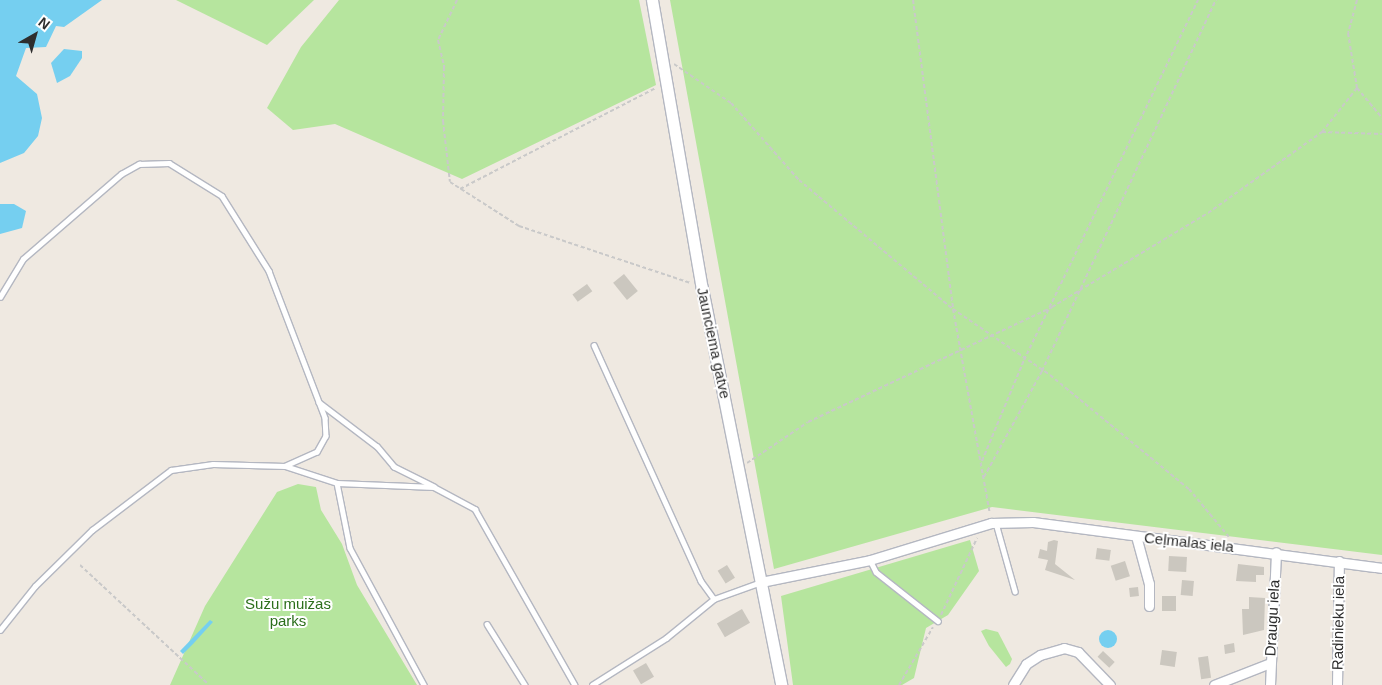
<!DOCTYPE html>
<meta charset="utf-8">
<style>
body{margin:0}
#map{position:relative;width:1382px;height:685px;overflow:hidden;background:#efe9e1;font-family:Arial,sans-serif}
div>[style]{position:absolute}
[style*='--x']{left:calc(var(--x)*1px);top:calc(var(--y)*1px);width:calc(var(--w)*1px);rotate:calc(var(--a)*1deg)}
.green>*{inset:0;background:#b6e59e}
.water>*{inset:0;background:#75cff0}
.round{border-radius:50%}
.building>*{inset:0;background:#cbc7bf;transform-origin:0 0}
.path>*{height:2px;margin-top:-1px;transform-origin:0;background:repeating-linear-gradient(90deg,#c9c9c9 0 4px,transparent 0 6.5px)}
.roads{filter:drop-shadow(1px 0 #b4b7c1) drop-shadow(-1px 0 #b4b7c1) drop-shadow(0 1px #b4b7c1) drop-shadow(0 -1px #b4b7c1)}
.service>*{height:4.5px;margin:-2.25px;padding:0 2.25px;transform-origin:2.25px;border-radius:2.25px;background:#fff}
.minor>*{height:9px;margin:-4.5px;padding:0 4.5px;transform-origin:4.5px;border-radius:4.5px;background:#fff}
.secondary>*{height:11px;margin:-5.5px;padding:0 5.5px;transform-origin:5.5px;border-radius:5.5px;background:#fff}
span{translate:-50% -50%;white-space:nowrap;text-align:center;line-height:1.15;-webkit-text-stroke:4px #fff;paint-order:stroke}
.street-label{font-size:15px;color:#2e2e2e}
.park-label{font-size:15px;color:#2c6e1b}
.north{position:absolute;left:10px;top:10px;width:50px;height:50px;-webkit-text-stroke:4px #fff;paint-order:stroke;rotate:38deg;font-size:14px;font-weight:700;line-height:20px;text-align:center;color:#2e2e2e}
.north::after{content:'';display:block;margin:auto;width:18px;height:22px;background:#2e2e2e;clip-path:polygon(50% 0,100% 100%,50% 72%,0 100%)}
</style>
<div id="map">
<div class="green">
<i style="clip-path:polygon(176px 0,314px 0,267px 45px)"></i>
<i style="clip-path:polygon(339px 0,639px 0,656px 85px,462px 179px,335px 124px,293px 130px,267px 108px,301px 47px)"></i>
<i style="clip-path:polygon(670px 0,1382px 0,1382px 555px,992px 507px,774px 569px)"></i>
<i style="clip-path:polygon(298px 484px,316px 487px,321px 510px,342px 544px,357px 585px,417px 685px,170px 685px,205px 606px,277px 492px)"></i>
<i style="clip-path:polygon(970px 540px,979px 571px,948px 615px,926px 628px,914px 678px,902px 685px,793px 685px,781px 596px)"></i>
<i style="clip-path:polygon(986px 629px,998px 632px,1012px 659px,1010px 664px,1006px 667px,989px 646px,981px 631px)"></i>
</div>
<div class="water">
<i style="clip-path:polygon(0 0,102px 0,64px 27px,56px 26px,46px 47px,26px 48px,16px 76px,37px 94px,42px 118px,38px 136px,24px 153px,0 163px)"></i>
<i style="clip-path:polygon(64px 49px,82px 51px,82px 58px,70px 76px,57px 83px,51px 63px)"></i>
<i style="clip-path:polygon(0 204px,14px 204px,26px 211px,22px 228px,0 234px)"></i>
<i style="clip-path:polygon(210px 620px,213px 622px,193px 644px,183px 654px,180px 651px)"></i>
<i class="round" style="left:1099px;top:630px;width:18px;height:18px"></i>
</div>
<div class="building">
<i style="left:624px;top:274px;width:22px;height:14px;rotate:51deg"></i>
<i style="left:587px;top:284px;width:9px;height:18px;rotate:54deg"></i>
<i style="clip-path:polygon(1054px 540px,1058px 541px,1055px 564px,1075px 580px,1045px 570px,1048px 560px,1038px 558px,1040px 549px,1047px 551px,1048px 542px)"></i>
<i style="left:1097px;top:548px;width:14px;height:11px;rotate:8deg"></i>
<i style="left:1169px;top:556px;width:18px;height:15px;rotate:3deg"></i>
<i style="left:1125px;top:561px;width:16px;height:15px;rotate:72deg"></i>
<i style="clip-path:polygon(1238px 564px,1264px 567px,1264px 575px,1256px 575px,1256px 582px,1236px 581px)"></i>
<i style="left:727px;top:565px;width:15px;height:11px;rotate:58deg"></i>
<i style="left:1182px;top:580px;width:12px;height:15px;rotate:5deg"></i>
<i style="left:1138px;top:587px;width:9px;height:9px;rotate:84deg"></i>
<i style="left:1162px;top:596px;width:14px;height:15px"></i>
<i style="clip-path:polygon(1249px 597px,1265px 598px,1264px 630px,1243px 635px,1242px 609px,1249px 609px)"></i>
<i style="left:742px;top:609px;width:16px;height:29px;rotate:60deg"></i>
<i style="clip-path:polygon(1234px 643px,1235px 652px,1225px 654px,1224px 645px)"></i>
<i style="left:1162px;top:650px;width:15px;height:15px;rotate:8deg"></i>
<i style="left:1103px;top:651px;width:16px;height:8px;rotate:43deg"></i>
<i style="left:1208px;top:656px;width:22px;height:10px;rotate:82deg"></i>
<i style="left:646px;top:663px;width:16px;height:15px;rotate:60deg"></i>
</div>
<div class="path">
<i style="--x:457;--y:0;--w:44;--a:115.4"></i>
<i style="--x:438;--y:40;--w:28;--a:77"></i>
<i style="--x:444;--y:67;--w:54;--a:91.1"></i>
<i style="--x:443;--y:121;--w:61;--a:83.5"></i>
<i style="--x:450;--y:182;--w:82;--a:32.5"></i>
<i style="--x:519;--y:226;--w:180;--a:18.4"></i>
<i style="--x:913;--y:0;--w:312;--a:82.6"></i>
<i style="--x:953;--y:309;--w:208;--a:79.8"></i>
<i style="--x:1357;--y:0;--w:34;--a:105"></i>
<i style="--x:1348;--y:33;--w:56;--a:80.7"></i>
<i style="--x:1357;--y:88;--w:39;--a:50"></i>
<i style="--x:674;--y:64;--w:69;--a:34.4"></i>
<i style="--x:731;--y:103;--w:103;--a:48.6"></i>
<i style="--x:799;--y:180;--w:201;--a:40"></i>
<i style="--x:953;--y:309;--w:117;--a:34.2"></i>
<i style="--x:1050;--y:375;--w:180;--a:39.4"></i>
<i style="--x:1189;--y:489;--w:62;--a:50.2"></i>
<i style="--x:1322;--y:132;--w:60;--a:1.9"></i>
<i style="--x:460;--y:189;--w:220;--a:-27.3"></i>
<i style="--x:982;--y:461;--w:109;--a:-67.4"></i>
<i style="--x:1024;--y:360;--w:400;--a:-64.2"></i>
<i style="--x:747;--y:463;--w:73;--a:-33.9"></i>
<i style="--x:808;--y:422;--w:270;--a:-25.2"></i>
<i style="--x:1052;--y:307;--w:182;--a:-31.1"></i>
<i style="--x:1208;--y:213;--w:140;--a:-35.4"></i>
<i style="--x:1322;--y:132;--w:56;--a:-51.5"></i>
<i style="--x:984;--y:477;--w:121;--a:-61.3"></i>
<i style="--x:1042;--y:371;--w:410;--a:-64.9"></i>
<i style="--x:80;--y:565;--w:176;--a:42.9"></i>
<i style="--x:941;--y:615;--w:85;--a:-64.9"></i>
<i style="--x:899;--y:685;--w:67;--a:-59.6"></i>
</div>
<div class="roads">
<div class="service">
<i style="--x:0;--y:297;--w:44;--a:-58.8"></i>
<i style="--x:23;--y:259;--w:130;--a:-40.9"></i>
<i style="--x:121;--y:174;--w:21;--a:-29"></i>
<i style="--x:139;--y:164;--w:30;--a:-2"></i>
<i style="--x:169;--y:163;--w:62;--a:31.9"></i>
<i style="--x:222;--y:196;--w:89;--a:57.9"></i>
<i style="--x:269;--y:271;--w:157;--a:69.1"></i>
<i style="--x:325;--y:418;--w:18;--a:87"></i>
<i style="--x:326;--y:436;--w:18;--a:119"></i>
<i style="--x:317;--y:452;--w:35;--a:156"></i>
<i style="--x:285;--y:466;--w:55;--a:18.1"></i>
<i style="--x:337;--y:483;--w:97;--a:2.4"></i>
<i style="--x:434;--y:487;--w:45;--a:-153.4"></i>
<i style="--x:394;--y:467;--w:26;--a:-130"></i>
<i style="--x:377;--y:447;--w:73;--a:-142.8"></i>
<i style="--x:594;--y:345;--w:259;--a:65.6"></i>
<i style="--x:701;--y:581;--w:22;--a:54"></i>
<i style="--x:337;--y:483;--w:66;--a:78.7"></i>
<i style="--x:350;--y:548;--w:156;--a:61.6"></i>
<i style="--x:434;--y:487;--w:47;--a:28.2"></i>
<i style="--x:475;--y:509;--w:202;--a:60.4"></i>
<i style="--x:996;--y:523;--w:71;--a:74.4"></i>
<i style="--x:870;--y:560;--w:13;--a:63"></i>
<i style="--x:876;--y:572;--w:79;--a:38.3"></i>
<i style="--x:487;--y:624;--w:72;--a:58.1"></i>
<i style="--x:0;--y:630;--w:56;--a:-51.5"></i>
<i style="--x:35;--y:586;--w:80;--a:-44.5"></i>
<i style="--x:92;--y:530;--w:99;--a:-37.2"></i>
<i style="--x:171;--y:470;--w:42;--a:-8.1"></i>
<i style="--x:213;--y:464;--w:72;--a:1.6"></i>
<i style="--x:592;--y:685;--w:88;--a:-32.4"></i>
<i style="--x:666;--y:638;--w:62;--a:-39.1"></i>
<i style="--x:714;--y:599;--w:50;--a:-19.9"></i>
</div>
<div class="minor">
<i style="--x:1136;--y:536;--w:50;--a:74.8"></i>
<i style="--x:1149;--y:584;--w:22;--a:90"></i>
<i style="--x:761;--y:582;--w:111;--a:-11.4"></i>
<i style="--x:870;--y:560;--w:127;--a:-17"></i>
<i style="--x:991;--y:523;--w:42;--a:-1.4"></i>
<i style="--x:1033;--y:522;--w:352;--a:7.5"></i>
<i style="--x:1013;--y:685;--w:25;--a:-58"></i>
<i style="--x:1026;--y:664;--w:17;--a:-33"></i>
<i style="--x:1040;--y:655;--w:25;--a:-16"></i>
<i style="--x:1064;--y:648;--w:15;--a:16"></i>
<i style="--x:1078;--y:652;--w:46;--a:45.9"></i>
<i style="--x:1214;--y:685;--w:60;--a:-21.4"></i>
<i style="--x:1270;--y:685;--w:133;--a:-87.4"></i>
<i style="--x:1337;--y:685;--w:124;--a:-89.1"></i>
</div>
<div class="secondary">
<i style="--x:652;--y:0;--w:292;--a:80.2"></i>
<i style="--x:702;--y:288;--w:405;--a:78.7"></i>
</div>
</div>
<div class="street-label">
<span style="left:714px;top:343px;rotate:78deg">Jaunciema gatve</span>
<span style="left:1189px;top:542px;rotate:6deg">Ceļmalas iela</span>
<span style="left:1272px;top:618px;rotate:-87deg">Draugu iela</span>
<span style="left:1338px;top:623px;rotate:-89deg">Radinieku iela</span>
</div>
<div class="park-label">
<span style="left:288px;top:612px">Sužu muižas<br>parks</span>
</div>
<div class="north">N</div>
</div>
